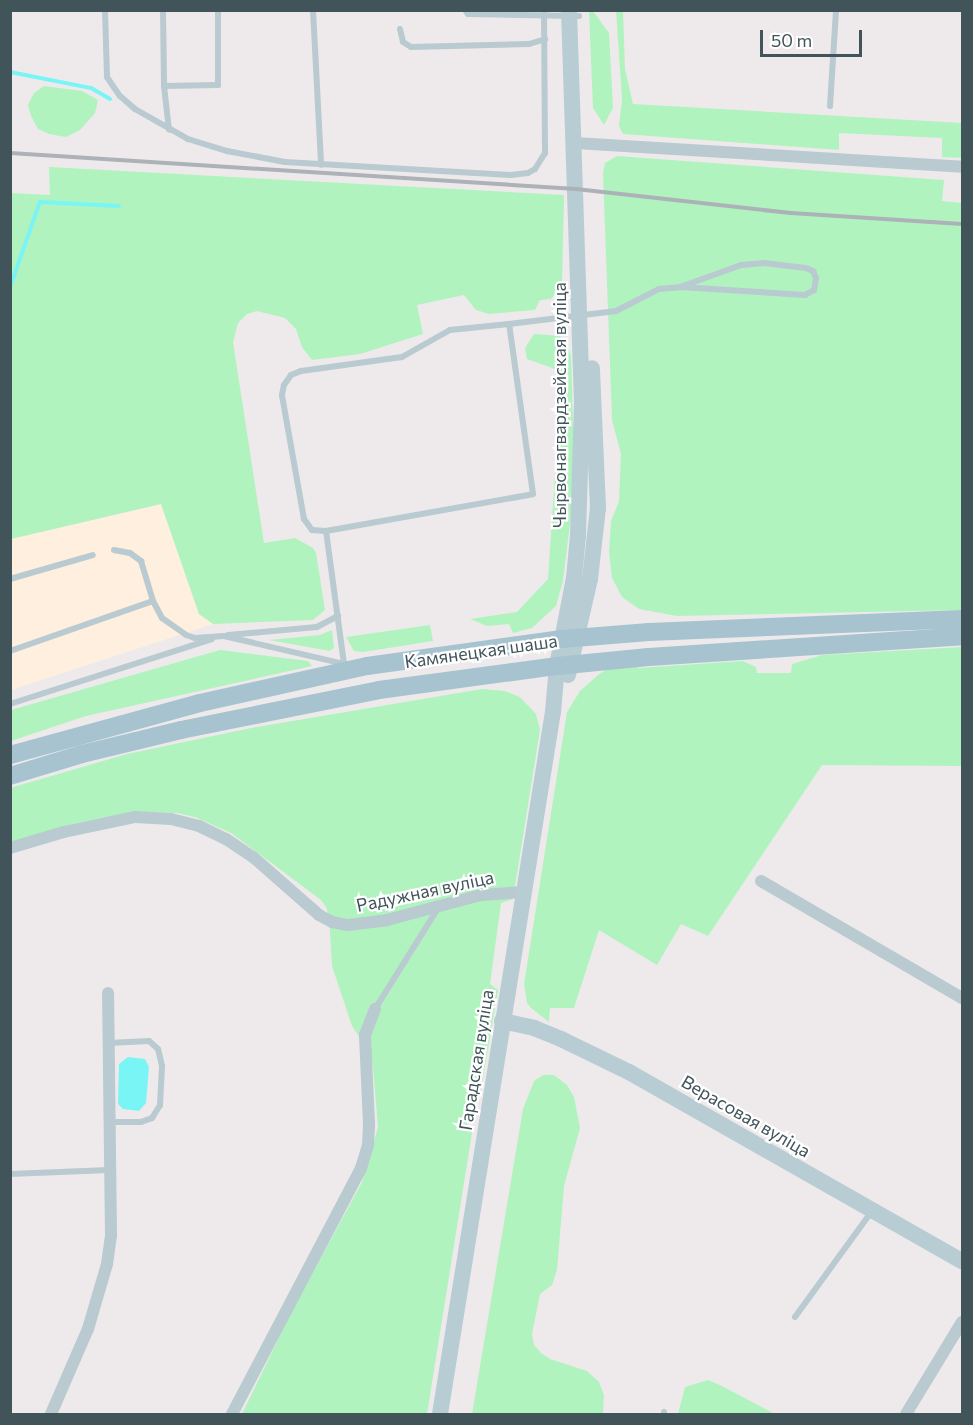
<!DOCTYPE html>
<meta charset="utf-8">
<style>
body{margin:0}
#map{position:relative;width:973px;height:1425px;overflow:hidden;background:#eeeaeb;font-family:Commissioner,sans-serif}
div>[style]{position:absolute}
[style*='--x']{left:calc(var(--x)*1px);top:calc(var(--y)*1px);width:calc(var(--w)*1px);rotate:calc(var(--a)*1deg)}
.commercial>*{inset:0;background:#feefdf}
.green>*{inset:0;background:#b1f3be}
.water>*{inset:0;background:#79f5f6}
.stream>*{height:4px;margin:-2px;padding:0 2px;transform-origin:2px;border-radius:2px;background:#79f5f6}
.lane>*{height:6px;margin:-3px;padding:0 3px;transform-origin:3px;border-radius:3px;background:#b9cad0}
.street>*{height:12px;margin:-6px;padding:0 6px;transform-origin:6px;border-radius:6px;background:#b9cad0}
.secondary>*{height:16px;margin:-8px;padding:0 8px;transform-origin:8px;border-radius:8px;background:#b8ccd4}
.primary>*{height:18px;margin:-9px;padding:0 9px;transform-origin:9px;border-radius:9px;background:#a6c3cf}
.rail>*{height:4px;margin:-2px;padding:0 2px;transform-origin:2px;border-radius:2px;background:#acb2b7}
span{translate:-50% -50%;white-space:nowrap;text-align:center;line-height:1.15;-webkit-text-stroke:4.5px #fff;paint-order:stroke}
.street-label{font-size:18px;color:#41545a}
.frame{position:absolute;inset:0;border:12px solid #41545a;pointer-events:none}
.scale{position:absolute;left:760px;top:30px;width:102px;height:27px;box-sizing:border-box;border:3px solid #41545a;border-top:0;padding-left:8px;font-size:18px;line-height:21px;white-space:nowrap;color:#41545a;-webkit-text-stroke:4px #fff;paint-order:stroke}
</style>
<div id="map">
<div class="commercial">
<i style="clip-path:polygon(161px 504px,199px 614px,213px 624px,11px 690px,10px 539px)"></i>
</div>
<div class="green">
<i style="clip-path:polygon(589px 11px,593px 11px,609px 33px,613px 108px,604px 125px,593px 108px)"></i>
<i style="clip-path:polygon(616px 11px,623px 11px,625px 69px,633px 104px,962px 123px,962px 158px,942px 157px,942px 138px,839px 133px,839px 150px,623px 134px,619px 126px,622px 99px)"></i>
<i style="clip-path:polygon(44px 86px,82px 91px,98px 100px,95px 113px,80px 130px,66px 137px,49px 134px,38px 129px,31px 116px,28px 105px,34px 93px)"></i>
<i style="clip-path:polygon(617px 156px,944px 180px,942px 201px,962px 203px,962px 610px,677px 616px,639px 609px,622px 597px,612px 578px,609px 552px,611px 521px,619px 501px,621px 454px,612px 420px,603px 173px,605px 163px)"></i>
<i style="clip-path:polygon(49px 167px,564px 195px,562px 285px,551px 299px,540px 300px,535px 310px,489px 314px,476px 310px,464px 295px,417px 305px,423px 334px,360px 354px,312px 360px,302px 347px,296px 329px,285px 318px,257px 311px,247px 314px,238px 323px,233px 342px,264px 543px,295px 538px,313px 548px,316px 553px,325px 610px,313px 620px,213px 624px,199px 614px,161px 504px,11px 539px,11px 193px,50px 195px)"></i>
<i style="clip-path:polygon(534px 334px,560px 336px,567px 343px,571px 356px,575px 483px,563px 581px,556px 606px,532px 628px,513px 633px,509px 624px,487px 626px,470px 619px,517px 612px,548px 579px,559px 414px,555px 369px,527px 359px,525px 348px)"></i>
<i style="clip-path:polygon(430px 625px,433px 641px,363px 652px,354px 651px,346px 637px)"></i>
<i style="clip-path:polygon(332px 630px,334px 648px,330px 651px,269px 640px,320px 635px)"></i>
<i style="clip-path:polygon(962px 647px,962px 766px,822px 765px,708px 936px,681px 924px,657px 965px,599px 930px,574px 1008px,550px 1008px,549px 1022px,531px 1008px,527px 1003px,524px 984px,567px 712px,580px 691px,598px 675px,609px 668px,635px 663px,638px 668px,743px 661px,756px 667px,757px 673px,791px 673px,792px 664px,822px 655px)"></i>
<i style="clip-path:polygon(220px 650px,308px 661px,312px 666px,86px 716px,11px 741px,11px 710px)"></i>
<i style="clip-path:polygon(482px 689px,505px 691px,520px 697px,536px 714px,540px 730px,513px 899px,501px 903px,490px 984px,498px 990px,481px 1089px,470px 1100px,466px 1121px,472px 1133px,427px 1414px,242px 1414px,290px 1315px,362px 1182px,378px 1127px,373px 1067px,368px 1050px,352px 1026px,332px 966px,329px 916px,326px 907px,321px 900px,231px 833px,195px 817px,177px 813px,141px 812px,101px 818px,73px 824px,11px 846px,10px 788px,127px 754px,251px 728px)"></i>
<i style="clip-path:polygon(543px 1075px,554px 1075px,567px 1085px,574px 1097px,580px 1128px,564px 1186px,557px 1270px,552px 1285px,540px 1294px,532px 1334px,534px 1345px,541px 1353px,550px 1359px,587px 1371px,599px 1382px,604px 1395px,603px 1414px,472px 1414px,523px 1109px,534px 1081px)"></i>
<i style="clip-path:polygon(708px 1380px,722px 1386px,775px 1414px,678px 1414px,685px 1387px)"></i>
</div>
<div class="water">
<i style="clip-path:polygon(128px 1057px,145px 1059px,149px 1067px,146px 1103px,139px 1111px,123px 1109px,118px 1104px,119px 1064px)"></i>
</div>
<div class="stream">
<i style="--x:10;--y:72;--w:83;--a:11.2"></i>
<i style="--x:91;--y:88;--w:22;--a:30"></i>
<i style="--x:10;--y:287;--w:90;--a:-70.6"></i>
<i style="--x:40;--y:202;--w:79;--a:2.9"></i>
</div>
<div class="lane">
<i style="--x:105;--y:10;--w:67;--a:88.3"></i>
<i style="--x:107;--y:77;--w:23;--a:56"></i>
<i style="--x:120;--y:96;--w:20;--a:41"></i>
<i style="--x:135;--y:109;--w:61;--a:29.5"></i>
<i style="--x:188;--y:139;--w:41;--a:17.1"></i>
<i style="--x:227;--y:151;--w:59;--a:10.7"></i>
<i style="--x:285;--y:162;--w:226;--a:3.3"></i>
<i style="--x:511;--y:175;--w:17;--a:-7"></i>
<i style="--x:528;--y:173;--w:8;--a:-30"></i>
<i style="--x:535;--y:169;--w:19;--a:-58"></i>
<i style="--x:545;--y:153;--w:143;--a:-90.4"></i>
<i style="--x:163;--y:10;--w:76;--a:89.2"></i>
<i style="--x:164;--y:86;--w:44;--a:83.5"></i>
<i style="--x:313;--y:10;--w:155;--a:87"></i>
<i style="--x:465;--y:10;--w:5;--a:53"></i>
<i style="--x:468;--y:14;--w:111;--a:1"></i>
<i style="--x:400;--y:29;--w:13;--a:77"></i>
<i style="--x:403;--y:42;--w:9;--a:32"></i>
<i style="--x:411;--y:47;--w:118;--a:-1.5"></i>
<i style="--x:529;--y:44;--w:17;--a:-17"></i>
<i style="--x:164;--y:86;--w:54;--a:-1.1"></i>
<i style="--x:218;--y:85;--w:75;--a:-90"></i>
<i style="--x:830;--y:106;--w:96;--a:-86.4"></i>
<i style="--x:326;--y:531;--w:14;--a:-176"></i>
<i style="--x:312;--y:530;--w:14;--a:-126"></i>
<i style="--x:304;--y:519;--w:126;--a:-100.1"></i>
<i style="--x:282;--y:395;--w:10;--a:-79"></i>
<i style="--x:284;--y:385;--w:12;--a:-55"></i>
<i style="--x:291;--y:375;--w:11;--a:-22"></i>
<i style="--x:301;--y:371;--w:102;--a:-7.9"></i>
<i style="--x:402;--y:357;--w:55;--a:-29.4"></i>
<i style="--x:450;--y:330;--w:59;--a:-5.8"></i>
<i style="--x:114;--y:550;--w:16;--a:11"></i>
<i style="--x:130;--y:553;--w:14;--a:36"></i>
<i style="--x:141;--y:561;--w:42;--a:73.3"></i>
<i style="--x:10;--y:579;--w:86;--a:-16.1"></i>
<i style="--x:228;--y:635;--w:89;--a:-5.1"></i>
<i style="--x:317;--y:627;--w:24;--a:-28"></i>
<i style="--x:10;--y:651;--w:151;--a:-19.3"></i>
<i style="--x:153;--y:601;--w:19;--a:62"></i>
<i style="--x:162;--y:618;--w:29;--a:35"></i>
<i style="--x:186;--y:635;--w:9;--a:18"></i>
<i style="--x:195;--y:638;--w:29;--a:-4"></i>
<i style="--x:224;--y:636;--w:123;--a:13.1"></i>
<i style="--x:349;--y:664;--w:5;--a:180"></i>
<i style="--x:344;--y:664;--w:134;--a:-97.7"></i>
<i style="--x:326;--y:531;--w:210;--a:-10.1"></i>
<i style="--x:533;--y:494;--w:172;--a:-98"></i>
<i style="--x:509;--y:324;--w:108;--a:-6.9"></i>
<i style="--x:616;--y:311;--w:48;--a:-27.1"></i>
<i style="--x:659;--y:289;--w:21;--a:-5"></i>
<i style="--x:680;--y:287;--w:65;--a:-19.8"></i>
<i style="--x:741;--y:265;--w:23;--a:-5"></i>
<i style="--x:764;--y:263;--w:42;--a:6.8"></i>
<i style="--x:806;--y:268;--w:8;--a:23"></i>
<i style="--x:813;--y:271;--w:8;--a:67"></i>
<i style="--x:816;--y:278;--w:12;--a:99"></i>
<i style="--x:814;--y:290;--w:10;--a:151"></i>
<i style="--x:805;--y:295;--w:125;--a:-176.3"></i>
<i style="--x:10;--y:704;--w:212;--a:-17.8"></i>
<i style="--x:375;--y:1009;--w:119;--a:-58"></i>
<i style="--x:108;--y:1122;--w:33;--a:0"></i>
<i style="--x:141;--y:1122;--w:12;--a:-20"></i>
<i style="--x:152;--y:1118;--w:15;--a:-58"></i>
<i style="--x:160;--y:1105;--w:39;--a:-87"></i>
<i style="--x:162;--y:1066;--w:17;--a:-103"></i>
<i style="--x:158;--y:1049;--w:12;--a:-138"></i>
<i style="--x:149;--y:1041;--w:41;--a:177.2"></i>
<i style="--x:10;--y:1174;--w:99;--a:-2.3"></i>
<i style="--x:795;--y:1317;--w:131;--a:-54"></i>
<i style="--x:664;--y:1414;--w:2;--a:-90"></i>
</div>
<div class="street">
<i style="--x:575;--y:143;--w:388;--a:3.5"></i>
<i style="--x:10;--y:848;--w:56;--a:-16.5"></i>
<i style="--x:64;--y:832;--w:73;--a:-11.9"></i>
<i style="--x:135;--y:817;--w:36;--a:3"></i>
<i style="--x:171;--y:819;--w:29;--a:14"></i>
<i style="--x:199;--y:826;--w:30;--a:26"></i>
<i style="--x:226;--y:839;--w:32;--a:34"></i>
<i style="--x:253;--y:857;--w:88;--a:41.3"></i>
<i style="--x:319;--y:915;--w:15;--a:28"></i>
<i style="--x:332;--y:922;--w:16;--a:11"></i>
<i style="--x:348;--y:925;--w:39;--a:-7"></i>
<i style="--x:387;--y:920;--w:97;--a:-14.9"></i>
<i style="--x:481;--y:895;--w:42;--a:-4.1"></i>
<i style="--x:761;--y:881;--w:233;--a:30.2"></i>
<i style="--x:51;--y:1414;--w:93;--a:-66.5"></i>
<i style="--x:88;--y:1329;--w:68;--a:-73.7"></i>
<i style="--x:107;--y:1264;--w:29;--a:-82"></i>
<i style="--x:111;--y:1235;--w:242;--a:-90.7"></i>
<i style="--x:232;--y:1414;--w:278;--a:-62.3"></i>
<i style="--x:361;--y:1168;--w:24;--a:-73"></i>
<i style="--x:368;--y:1145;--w:21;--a:-87"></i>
<i style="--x:369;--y:1124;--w:89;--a:-92.6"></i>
<i style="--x:365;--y:1035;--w:28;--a:-69"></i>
<i style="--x:906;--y:1414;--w:108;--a:-58.7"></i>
</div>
<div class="secondary">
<i style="--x:568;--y:675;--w:98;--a:-77.1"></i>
<i style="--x:590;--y:579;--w:71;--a:-83.6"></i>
<i style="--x:598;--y:508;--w:140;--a:-92.5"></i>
<i style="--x:502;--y:1021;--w:33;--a:12"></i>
<i style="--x:534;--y:1028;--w:29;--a:22"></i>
<i style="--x:561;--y:1039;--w:76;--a:25.9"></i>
<i style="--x:629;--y:1072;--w:383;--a:29.6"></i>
<i style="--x:440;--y:1414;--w:711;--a:-80.86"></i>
<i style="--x:553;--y:712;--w:46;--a:-85"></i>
<i style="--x:557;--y:666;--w:90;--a:-79.1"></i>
<i style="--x:574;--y:578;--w:42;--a:-84.6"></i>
<i style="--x:578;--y:536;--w:133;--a:-88.3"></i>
<i style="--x:582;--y:403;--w:393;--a:-91.9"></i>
</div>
<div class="primary">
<i style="--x:10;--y:755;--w:197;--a:-15.3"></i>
<i style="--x:200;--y:703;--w:171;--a:-12.5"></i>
<i style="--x:367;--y:666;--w:197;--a:-7.9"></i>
<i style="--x:562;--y:639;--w:87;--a:-4.6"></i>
<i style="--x:649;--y:632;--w:313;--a:-2.4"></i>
<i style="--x:10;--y:776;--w:75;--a:-17"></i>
<i style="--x:82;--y:754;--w:102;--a:-13.6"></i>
<i style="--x:181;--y:730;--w:202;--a:-11.4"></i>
<i style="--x:379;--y:690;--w:180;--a:-7.7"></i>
<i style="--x:557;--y:666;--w:92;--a:-5.6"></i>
<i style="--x:649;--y:657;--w:314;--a:-3.8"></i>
</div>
<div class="rail">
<i style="--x:10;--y:153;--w:567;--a:3.64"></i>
<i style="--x:576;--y:189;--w:216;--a:6.4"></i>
<i style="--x:791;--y:213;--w:171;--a:3.7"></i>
</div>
<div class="street-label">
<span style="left:559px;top:405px;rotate:-90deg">Чырвонагвардзейская вуліца</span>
<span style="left:481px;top:651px;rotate:-8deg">Камянецкая шаша</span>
<span style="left:425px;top:891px;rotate:-12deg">Радужная вуліца</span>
<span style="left:476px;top:1060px;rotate:-81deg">Гарадская вуліца</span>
<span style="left:746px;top:1116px;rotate:30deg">Верасовая вуліца</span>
</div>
<div class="frame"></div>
<div class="scale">50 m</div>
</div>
